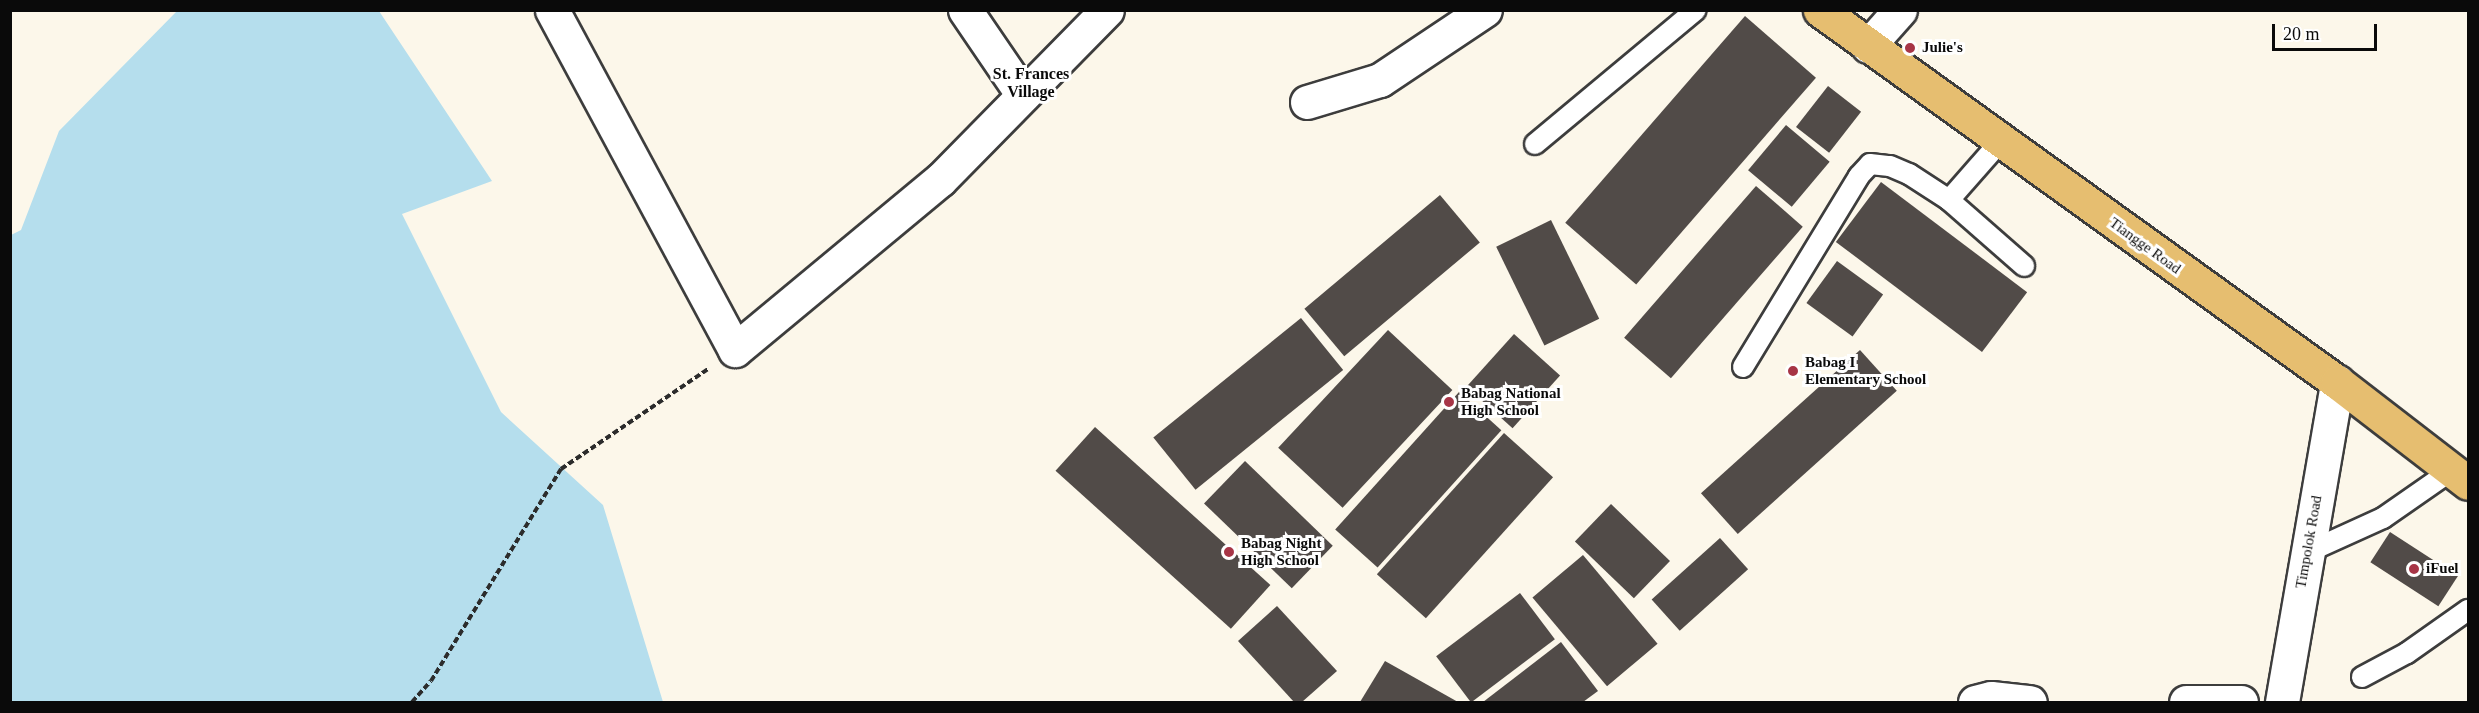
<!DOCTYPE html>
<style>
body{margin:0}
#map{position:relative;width:2479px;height:713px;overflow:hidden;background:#fcf7ea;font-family:Georgia,serif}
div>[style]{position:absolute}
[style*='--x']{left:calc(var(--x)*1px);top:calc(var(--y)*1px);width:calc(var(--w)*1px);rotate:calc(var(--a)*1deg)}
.water>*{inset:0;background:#b5deed}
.building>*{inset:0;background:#514b48;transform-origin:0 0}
.path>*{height:4px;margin-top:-2px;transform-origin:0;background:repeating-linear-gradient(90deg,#2c2c2c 0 6px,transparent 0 9px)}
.roads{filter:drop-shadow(2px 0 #3d3d3d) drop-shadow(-2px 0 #3d3d3d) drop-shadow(0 2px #3d3d3d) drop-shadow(0 -2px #3d3d3d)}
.service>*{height:20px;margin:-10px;padding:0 10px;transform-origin:10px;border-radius:10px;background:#fff}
.minor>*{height:33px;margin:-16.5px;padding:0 16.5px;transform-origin:16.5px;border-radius:16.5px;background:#fff}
.tertiary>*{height:33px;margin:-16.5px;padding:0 16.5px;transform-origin:16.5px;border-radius:16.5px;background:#fff}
.primary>*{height:33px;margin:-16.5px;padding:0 16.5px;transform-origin:16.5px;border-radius:16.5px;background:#e6be70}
.dots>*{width:16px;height:16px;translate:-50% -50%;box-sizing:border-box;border:3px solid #fff;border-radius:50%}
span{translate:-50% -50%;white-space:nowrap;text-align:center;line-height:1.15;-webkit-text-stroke:6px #fff;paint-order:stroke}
.poi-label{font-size:15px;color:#0a0a0a;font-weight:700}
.left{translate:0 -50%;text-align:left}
.street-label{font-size:15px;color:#0a0a0a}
.neighbourhood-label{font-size:16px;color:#0a0a0a;font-weight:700}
.frame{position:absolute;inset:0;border:12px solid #0a0a0a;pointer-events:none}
.scale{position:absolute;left:2272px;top:24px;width:105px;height:27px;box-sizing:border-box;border:3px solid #0a0a0a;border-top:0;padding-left:8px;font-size:18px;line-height:21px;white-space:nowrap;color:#0a0a0a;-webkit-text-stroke:4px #fff;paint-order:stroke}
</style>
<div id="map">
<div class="water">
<i style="clip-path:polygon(177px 11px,379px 11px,492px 181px,402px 214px,501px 412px,603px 505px,663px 702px,11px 702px,11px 235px,21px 230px,59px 131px)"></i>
</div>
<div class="building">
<i style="left:1745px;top:16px;width:94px;height:274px;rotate:41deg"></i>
<i style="left:1828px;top:86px;width:42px;height:52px;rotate:38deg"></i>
<i style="left:1786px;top:125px;width:57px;height:59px;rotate:40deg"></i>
<i style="left:1881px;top:182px;width:183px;height:75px;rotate:37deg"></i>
<i style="left:1756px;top:186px;width:62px;height:201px;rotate:41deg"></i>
<i style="left:1440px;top:195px;width:62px;height:177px;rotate:50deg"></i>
<i style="left:1551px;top:220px;width:110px;height:61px;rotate:64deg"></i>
<i style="left:1837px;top:261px;width:57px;height:52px;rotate:36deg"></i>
<i style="left:1301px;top:318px;width:67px;height:190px;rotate:51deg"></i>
<i style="left:1388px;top:330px;width:88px;height:161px;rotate:43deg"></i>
<i style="left:1514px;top:334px;width:62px;height:71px;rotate:42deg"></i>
<i style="left:1860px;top:350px;width:55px;height:214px;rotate:48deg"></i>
<i style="left:1459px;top:392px;width:57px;height:185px;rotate:42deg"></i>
<i style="left:1095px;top:427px;width:236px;height:59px;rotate:42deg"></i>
<i style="left:1504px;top:433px;width:66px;height:190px;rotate:42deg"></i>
<i style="left:1245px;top:461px;width:122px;height:59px;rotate:44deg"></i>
<i style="left:1611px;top:504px;width:82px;height:52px;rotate:44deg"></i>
<i style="left:2390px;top:532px;width:81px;height:36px;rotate:33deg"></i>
<i style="left:1720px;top:538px;width:42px;height:92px;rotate:48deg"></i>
<i style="left:1583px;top:555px;width:116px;height:66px;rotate:50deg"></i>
<i style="left:1520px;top:593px;width:58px;height:105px;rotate:53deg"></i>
<i style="clip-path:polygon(1277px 606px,1337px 671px,1302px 702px,1294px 702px,1238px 641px)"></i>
<i style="clip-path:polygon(1561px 642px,1598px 691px,1583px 702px,1483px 702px)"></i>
<i style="clip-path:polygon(1385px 661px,1458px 702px,1360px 702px)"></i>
</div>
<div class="path">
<i style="--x:412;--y:702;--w:28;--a:-48"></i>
<i style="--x:431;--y:681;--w:249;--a:-58.5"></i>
<i style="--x:561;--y:469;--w:178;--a:-34.2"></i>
</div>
<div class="roads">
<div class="service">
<i style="--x:1535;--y:144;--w:209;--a:-39.8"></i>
<i style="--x:1949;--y:200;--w:100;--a:41.3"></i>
<i style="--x:1743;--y:367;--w:223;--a:-58.7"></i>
<i style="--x:1859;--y:176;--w:16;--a:-47"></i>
<i style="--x:1870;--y:164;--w:20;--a:6"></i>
<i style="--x:1890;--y:166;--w:21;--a:23"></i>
<i style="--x:1909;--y:174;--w:48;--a:33"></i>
<i style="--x:1949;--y:200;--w:77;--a:-48.7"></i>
<i style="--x:2308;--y:552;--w:82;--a:-24.4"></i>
<i style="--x:2383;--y:518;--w:84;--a:-34.8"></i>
<i style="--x:2362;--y:677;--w:51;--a:-28.1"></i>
<i style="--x:2407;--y:653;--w:75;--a:-35.2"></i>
</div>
<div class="minor">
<i style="--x:552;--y:10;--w:386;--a:61.7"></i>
<i style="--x:735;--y:350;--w:266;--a:-39.7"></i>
<i style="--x:940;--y:180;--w:238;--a:-45.5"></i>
<i style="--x:965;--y:10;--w:103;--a:55.7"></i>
<i style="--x:1868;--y:46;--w:48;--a:-48.4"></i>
<i style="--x:1307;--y:102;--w:76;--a:-16.8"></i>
<i style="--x:1380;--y:80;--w:126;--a:-33.7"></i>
<i style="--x:1975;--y:702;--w:16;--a:-14"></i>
<i style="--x:1991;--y:698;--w:39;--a:6"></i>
<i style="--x:2186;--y:702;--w:55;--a:0"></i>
</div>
<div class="tertiary">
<i style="--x:2282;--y:702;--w:325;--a:-80.2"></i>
</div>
<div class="primary">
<i style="--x:1820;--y:10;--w:637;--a:35.74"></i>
<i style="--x:2337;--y:382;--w:165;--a:37.6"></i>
</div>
</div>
<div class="dots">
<i style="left:1910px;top:48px;background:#a73546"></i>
<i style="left:1793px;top:371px;background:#a73546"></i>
<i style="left:1449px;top:402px;background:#a73546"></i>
<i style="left:1229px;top:552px;background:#a73546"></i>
<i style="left:2414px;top:569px;background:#a73546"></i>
</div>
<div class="poi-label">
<span class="left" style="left:1922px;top:48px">Julie's</span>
<span class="left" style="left:1805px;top:371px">Babag I<br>Elementary School</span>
<span class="left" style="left:1461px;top:402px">Babag National<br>High School</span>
<span class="left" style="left:1241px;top:552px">Babag Night<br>High School</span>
<span class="left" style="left:2426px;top:569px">iFuel</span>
</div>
<div class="street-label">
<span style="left:2145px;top:246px;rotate:36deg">Tiangge Road</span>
<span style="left:2309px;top:542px;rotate:-80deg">Timpolok Road</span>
</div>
<div class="neighbourhood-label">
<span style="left:1031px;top:83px">St. Frances<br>Village</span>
</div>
<div class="frame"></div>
<div class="scale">20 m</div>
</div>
